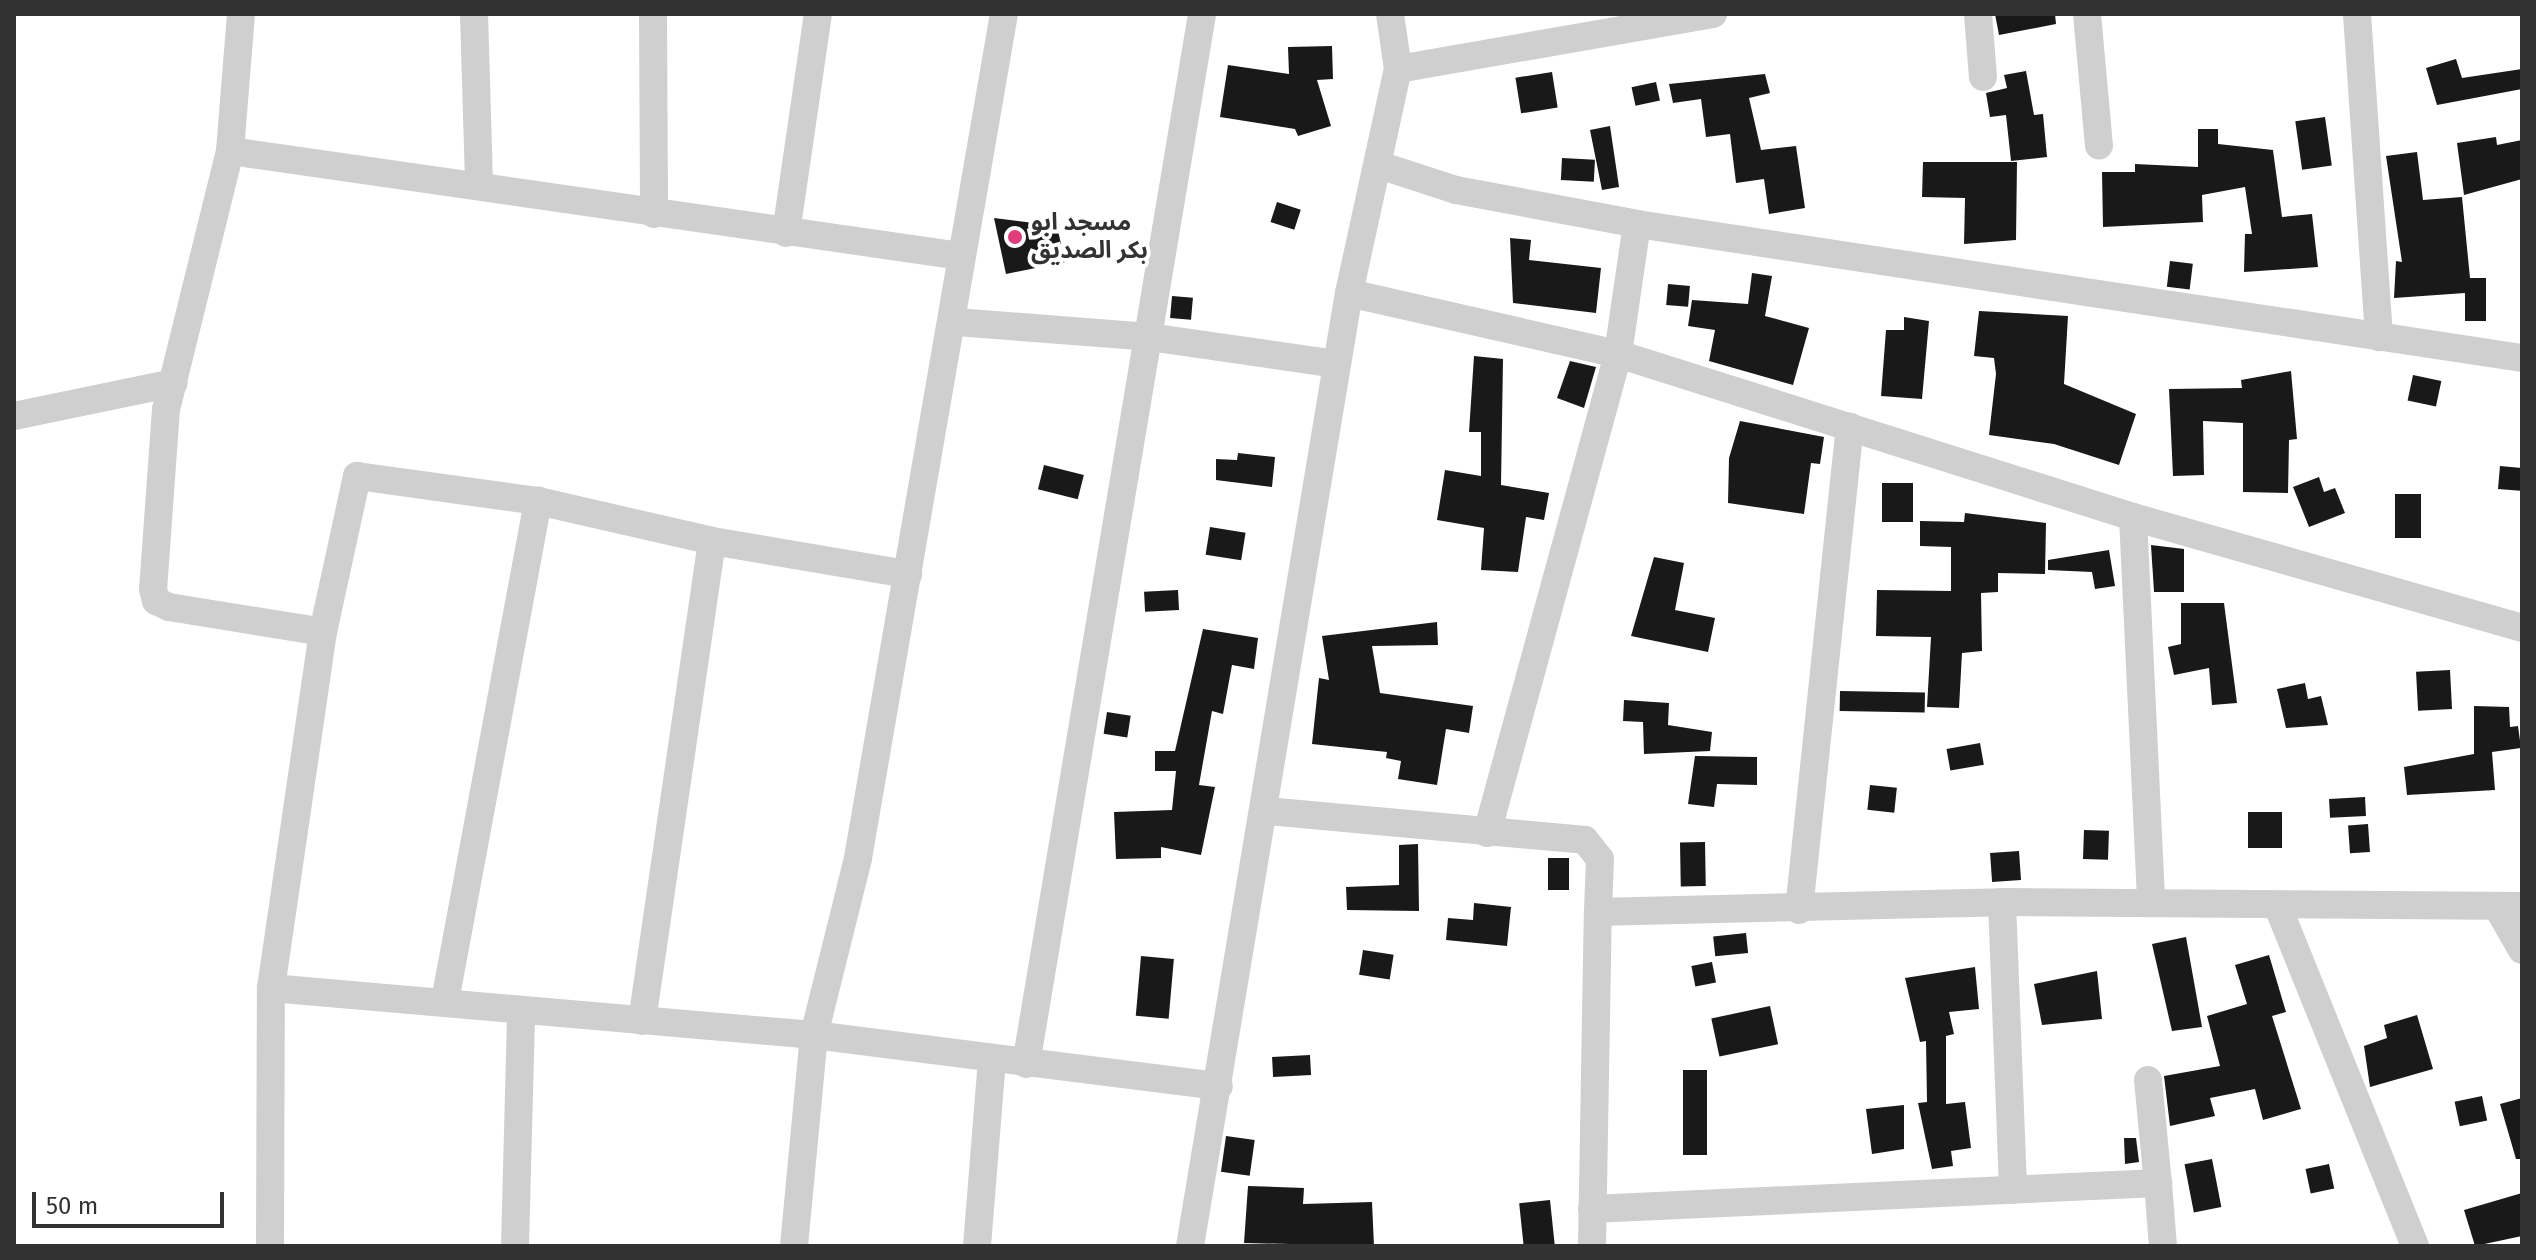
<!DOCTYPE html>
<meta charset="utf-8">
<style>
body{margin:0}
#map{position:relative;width:2536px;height:1260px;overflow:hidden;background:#fff;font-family:"Fira Sans","Noto Sans Arabic",sans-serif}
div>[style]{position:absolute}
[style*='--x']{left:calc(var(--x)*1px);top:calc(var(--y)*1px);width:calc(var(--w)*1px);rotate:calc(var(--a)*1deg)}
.building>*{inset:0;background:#191919;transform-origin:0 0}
.street>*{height:28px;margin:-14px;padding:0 14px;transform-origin:14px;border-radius:14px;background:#cfcfcf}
.dots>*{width:22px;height:22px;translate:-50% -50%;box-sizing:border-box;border:4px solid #fff;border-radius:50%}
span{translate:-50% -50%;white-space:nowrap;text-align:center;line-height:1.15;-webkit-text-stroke:8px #fff;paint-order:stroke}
.poi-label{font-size:24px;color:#323232;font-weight:700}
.left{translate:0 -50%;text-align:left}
.frame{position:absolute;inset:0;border:16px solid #323232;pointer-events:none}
.scale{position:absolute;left:32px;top:1192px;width:192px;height:36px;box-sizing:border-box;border:4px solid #323232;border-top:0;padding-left:10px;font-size:24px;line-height:28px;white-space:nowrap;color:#323232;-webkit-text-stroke:6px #fff;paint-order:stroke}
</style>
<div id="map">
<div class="building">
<i style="clip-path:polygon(1995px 14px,2055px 14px,2056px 24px,1999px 35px)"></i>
<i style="clip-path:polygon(1332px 46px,1333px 79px,1317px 80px,1331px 126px,1298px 136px,1295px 129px,1220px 117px,1228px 65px,1289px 74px,1288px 47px)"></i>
<i style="clip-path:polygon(2456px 59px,2462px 78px,2522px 69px,2522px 89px,2437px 105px,2426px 68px)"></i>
<i style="clip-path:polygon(2026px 71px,2034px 115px,2043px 114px,2047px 157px,2011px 161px,2006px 115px,1990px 117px,1986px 93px,2007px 88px,2004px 75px)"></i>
<i style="left:1552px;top:72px;width:36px;height:37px;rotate:81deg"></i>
<i style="clip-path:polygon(1765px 74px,1770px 93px,1749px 98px,1761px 150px,1796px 146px,1805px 208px,1769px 214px,1764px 179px,1736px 183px,1730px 134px,1706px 137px,1701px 99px,1673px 103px,1669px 84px)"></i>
<i style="left:1656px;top:82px;width:19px;height:25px;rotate:78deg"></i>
<i style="left:2325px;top:117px;width:49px;height:30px;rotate:82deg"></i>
<i style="clip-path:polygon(1610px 126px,1619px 187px,1602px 190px,1590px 130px)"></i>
<i style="clip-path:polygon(2198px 129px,2218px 129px,2218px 144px,2273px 150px,2282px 217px,2312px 214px,2318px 267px,2244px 272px,2245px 234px,2252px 234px,2245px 187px,2202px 195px,2203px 222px,2103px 227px,2102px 172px,2135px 172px,2135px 164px,2198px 167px)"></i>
<i style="clip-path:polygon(2496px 137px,2497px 145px,2522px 140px,2522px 179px,2464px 195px,2457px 143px)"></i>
<i style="clip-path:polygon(2417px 152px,2423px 200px,2462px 197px,2470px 278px,2486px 278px,2486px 321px,2465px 321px,2465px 293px,2394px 298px,2396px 261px,2402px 262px,2386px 156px)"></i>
<i style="left:1562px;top:158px;width:33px;height:22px;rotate:3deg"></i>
<i style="clip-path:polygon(1923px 162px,2017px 162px,2016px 240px,1964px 244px,1965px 198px,1922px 197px)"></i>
<i style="left:1277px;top:202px;width:25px;height:21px;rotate:18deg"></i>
<i style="clip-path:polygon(994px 218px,1057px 226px,1065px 262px,1006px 274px)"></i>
<i style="clip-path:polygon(1510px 238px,1531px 240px,1529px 260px,1601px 268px,1596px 313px,1513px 303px)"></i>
<i style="left:2170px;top:261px;width:23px;height:26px;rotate:7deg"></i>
<i style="clip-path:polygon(1752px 273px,1772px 276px,1765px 316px,1809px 328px,1793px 385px,1709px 361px,1715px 330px,1688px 326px,1692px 300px,1748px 304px)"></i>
<i style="left:1668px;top:284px;width:22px;height:21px;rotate:5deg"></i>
<i style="left:1172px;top:296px;width:21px;height:22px;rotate:5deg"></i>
<i style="clip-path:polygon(1979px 311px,2068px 316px,2064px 384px,2136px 414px,2119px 465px,2054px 444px,1989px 435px,1996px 374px,1994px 358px,1974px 356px)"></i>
<i style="clip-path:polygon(1904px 317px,1929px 321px,1922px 399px,1881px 396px,1886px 330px,1904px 330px)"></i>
<i style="clip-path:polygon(1474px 356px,1503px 359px,1501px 485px,1549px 493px,1544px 520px,1526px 517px,1518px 572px,1481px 570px,1484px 528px,1437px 520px,1445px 470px,1481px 476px,1481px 432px,1469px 432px)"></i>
<i style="clip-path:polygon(1570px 361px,1596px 367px,1584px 408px,1557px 398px)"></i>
<i style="clip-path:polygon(2291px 371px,2297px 439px,2289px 440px,2288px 493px,2243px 492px,2243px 423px,2203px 421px,2204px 475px,2173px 476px,2169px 389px,2242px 388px,2241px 380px)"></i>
<i style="left:2413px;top:375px;width:29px;height:26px;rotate:12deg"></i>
<i style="clip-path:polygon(1740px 421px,1824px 437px,1820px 464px,1811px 463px,1804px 514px,1728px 503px,1729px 458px)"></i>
<i style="clip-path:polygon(1238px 453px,1275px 457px,1272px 487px,1216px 480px,1216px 459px,1237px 460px)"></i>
<i style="left:1044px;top:465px;width:41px;height:25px;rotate:14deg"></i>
<i style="left:2500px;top:466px;width:22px;height:23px;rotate:5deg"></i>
<i style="clip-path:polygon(2319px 477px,2324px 492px,2335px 488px,2345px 513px,2309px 527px,2293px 487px)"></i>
<i style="left:1882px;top:483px;width:31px;height:39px"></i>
<i style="left:2395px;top:494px;width:26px;height:44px"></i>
<i style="clip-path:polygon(1965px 513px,2046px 523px,2045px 574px,1998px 573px,1998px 592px,1981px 593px,1982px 651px,1962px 653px,1959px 708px,1927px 707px,1931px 637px,1876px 636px,1877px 590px,1951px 591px,1951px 547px,1920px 546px,1920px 521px,1964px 522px)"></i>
<i style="left:1210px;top:527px;width:36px;height:28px;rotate:9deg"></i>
<i style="clip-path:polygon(2151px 545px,2184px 549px,2184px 592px,2154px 592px)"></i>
<i style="clip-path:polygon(2109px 550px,2115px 586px,2095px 589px,2092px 572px,2048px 570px,2048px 560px)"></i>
<i style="clip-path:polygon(1654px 557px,1684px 563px,1675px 610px,1715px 618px,1708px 652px,1631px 636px)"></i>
<i style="left:1178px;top:590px;width:20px;height:34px;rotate:87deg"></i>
<i style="clip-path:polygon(2181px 603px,2224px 603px,2237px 703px,2212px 705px,2209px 668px,2174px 675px,2168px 647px,2181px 644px)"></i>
<i style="clip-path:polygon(1437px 622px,1438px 645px,1372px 646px,1380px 693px,1473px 706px,1469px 733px,1446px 729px,1437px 785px,1398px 779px,1401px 761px,1386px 758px,1387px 752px,1312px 744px,1319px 678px,1329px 680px,1322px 636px)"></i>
<i style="clip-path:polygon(1203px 629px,1258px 638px,1254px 669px,1232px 665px,1223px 714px,1212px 711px,1199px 785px,1215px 787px,1201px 855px,1161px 847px,1161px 858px,1116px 859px,1114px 812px,1172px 810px,1176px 771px,1155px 771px,1155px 751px,1175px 751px)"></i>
<i style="left:2450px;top:670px;width:39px;height:34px;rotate:87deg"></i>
<i style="clip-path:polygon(2305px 683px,2308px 699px,2321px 696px,2328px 725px,2286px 728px,2277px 689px)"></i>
<i style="left:1840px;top:691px;width:85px;height:20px;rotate:1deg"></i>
<i style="clip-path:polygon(1624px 700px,1669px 703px,1668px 725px,1712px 732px,1710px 751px,1644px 754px,1643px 722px,1623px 721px)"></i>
<i style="clip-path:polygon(2474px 706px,2509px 707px,2510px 727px,2518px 726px,2521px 748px,2492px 752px,2495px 790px,2407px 795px,2404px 767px,2474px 754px)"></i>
<i style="left:1107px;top:712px;width:24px;height:22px;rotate:9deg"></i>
<i style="left:1980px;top:743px;width:22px;height:34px;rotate:80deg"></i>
<i style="clip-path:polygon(1695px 756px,1757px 757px,1757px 785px,1717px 784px,1714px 807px,1688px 804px)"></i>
<i style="left:1870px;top:785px;width:27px;height:25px;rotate:6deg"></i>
<i style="left:2365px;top:797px;width:19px;height:36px;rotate:87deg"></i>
<i style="left:2248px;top:812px;width:34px;height:36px"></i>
<i style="left:2368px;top:824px;width:28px;height:20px;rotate:86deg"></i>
<i style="left:2084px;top:830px;width:25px;height:29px;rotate:2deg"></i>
<i style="left:1705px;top:842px;width:44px;height:25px;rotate:89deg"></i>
<i style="clip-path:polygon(1418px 844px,1419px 911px,1347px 910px,1346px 887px,1399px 885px,1399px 845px)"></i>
<i style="left:2019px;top:851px;width:29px;height:29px;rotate:86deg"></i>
<i style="left:1548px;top:858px;width:21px;height:32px"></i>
<i style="clip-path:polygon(1474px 903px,1511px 907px,1507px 946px,1446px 940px,1448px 918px,1473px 920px)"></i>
<i style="left:1746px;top:933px;width:20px;height:33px;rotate:84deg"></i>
<i style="clip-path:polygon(2186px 937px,2202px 1027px,2172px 1031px,2152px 944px)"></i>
<i style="left:1363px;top:950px;width:31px;height:25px;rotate:9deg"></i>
<i style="clip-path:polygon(2269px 955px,2286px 1012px,2272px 1016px,2301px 1109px,2263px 1120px,2255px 1089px,2210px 1098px,2215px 1116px,2170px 1126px,2164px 1076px,2220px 1066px,2207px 1016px,2247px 1004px,2235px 965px)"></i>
<i style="left:1141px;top:956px;width:33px;height:60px;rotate:5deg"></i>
<i style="left:1712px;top:962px;width:21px;height:21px;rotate:79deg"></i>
<i style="clip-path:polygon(1975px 967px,1979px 1009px,1949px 1012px,1954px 1034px,1946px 1036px,1946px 1104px,1965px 1102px,1971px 1148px,1951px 1151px,1953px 1166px,1932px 1169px,1918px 1103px,1927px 1102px,1926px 1041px,1920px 1042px,1905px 978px)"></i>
<i style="clip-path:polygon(2097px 971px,2102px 1019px,2042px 1025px,2034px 984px)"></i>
<i style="left:1770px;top:1006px;width:39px;height:60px;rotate:78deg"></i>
<i style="clip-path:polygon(2417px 1015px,2433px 1069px,2370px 1087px,2364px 1046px,2387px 1038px,2384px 1025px)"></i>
<i style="left:1310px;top:1055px;width:20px;height:38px;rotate:87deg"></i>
<i style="left:1683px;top:1070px;width:24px;height:85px"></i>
<i style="left:2482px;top:1096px;width:25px;height:28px;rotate:78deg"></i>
<i style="clip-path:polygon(2522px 1098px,2522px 1159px,2516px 1159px,2500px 1104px)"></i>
<i style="clip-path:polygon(1904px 1105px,1904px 1149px,1872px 1154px,1866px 1109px)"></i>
<i style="left:1226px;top:1136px;width:29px;height:36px;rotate:8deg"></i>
<i style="clip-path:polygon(2124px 1138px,2136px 1138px,2139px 1162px,2125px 1164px)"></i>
<i style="left:2212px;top:1159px;width:49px;height:28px;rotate:79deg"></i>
<i style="left:2329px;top:1164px;width:25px;height:24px;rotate:78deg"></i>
<i style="clip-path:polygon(1248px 1186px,1304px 1188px,1303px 1204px,1372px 1202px,1374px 1246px,1244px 1243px)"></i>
<i style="clip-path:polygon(2522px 1193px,2522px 1236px,2475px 1246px,2464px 1210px)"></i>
<i style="left:1550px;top:1200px;width:46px;height:31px;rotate:84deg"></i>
</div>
<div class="street">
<i style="--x:241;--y:14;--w:137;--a:94.6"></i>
<i style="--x:230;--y:151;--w:266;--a:103.9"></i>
<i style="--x:166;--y:409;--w:180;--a:94.1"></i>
<i style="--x:153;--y:589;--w:12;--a:76"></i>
<i style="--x:156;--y:601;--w:14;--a:25"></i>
<i style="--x:169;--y:607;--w:156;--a:9.2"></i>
<i style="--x:474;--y:14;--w:172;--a:88.3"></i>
<i style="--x:653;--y:14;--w:200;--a:89.7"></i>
<i style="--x:1390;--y:14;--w:56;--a:81.7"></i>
<i style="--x:1978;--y:14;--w:63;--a:85.5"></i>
<i style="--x:2087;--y:14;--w:132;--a:84.8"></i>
<i style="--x:2357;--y:14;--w:324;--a:86.1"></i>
<i style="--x:230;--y:151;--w:739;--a:8.17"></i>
<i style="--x:1379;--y:165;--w:81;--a:18"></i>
<i style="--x:1456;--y:190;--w:184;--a:10.6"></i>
<i style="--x:1637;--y:224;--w:895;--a:8.61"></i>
<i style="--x:786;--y:233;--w:221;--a:-81.7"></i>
<i style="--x:1349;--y:293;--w:276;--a:12.8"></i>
<i style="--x:1618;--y:354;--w:540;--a:17.56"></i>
<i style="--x:2133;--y:517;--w:405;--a:15.9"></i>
<i style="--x:956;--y:322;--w:194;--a:4.4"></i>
<i style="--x:1149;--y:337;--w:190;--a:8.2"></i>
<i style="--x:14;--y:416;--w:163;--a:-11.7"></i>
<i style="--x:2133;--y:517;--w:386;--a:87.3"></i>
<i style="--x:1267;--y:811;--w:319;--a:5.2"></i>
<i style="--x:1585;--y:840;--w:24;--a:52"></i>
<i style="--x:1600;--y:859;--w:53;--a:92.2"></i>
<i style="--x:1487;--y:833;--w:497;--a:-74.7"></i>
<i style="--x:1618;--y:354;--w:131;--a:-81.7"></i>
<i style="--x:2002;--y:902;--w:288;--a:87.8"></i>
<i style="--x:2278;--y:907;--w:366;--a:68"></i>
<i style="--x:2498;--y:908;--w:48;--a:60.3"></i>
<i style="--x:1799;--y:910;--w:486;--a:-84"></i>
<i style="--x:271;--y:988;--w:545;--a:4.95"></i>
<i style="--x:814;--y:1035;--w:408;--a:7.2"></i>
<i style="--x:445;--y:1001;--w:509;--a:-79.46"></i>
<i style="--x:642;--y:1021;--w:485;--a:-81.7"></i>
<i style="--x:1026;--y:1064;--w:1065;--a:-80.48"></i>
<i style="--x:2148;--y:1080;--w:103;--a:84.5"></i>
<i style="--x:1592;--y:1209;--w:567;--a:-2.63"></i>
<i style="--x:2158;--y:1183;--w:63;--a:85.5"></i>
<i style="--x:270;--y:1246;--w:258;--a:-89.8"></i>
<i style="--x:271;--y:988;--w:360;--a:-81.7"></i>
<i style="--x:323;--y:632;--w:160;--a:-77.7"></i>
<i style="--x:357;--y:476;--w:183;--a:7.9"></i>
<i style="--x:538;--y:501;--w:179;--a:12.9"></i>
<i style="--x:712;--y:541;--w:199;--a:9.6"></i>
<i style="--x:515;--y:1246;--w:234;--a:-88.5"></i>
<i style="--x:794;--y:1246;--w:212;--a:-84.6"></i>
<i style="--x:814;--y:1035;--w:182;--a:-76"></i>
<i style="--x:858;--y:858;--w:857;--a:-80.19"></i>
<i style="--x:977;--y:1246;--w:188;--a:-85.4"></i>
<i style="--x:1190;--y:1246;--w:966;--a:-80.53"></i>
<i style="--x:1349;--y:293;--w:229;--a:-77.7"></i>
<i style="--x:1398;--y:69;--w:320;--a:-9.9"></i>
<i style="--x:1592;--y:1246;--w:334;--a:-89"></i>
<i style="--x:1598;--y:912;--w:404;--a:-1.4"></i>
<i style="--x:2002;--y:902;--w:520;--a:0.44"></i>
</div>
<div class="dots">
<i style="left:1015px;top:237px;background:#e13c7b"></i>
</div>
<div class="poi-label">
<span class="left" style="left:1031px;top:237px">مسجد ابو<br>بكر الصديق</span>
</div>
<div class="frame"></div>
<div class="scale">50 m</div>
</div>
